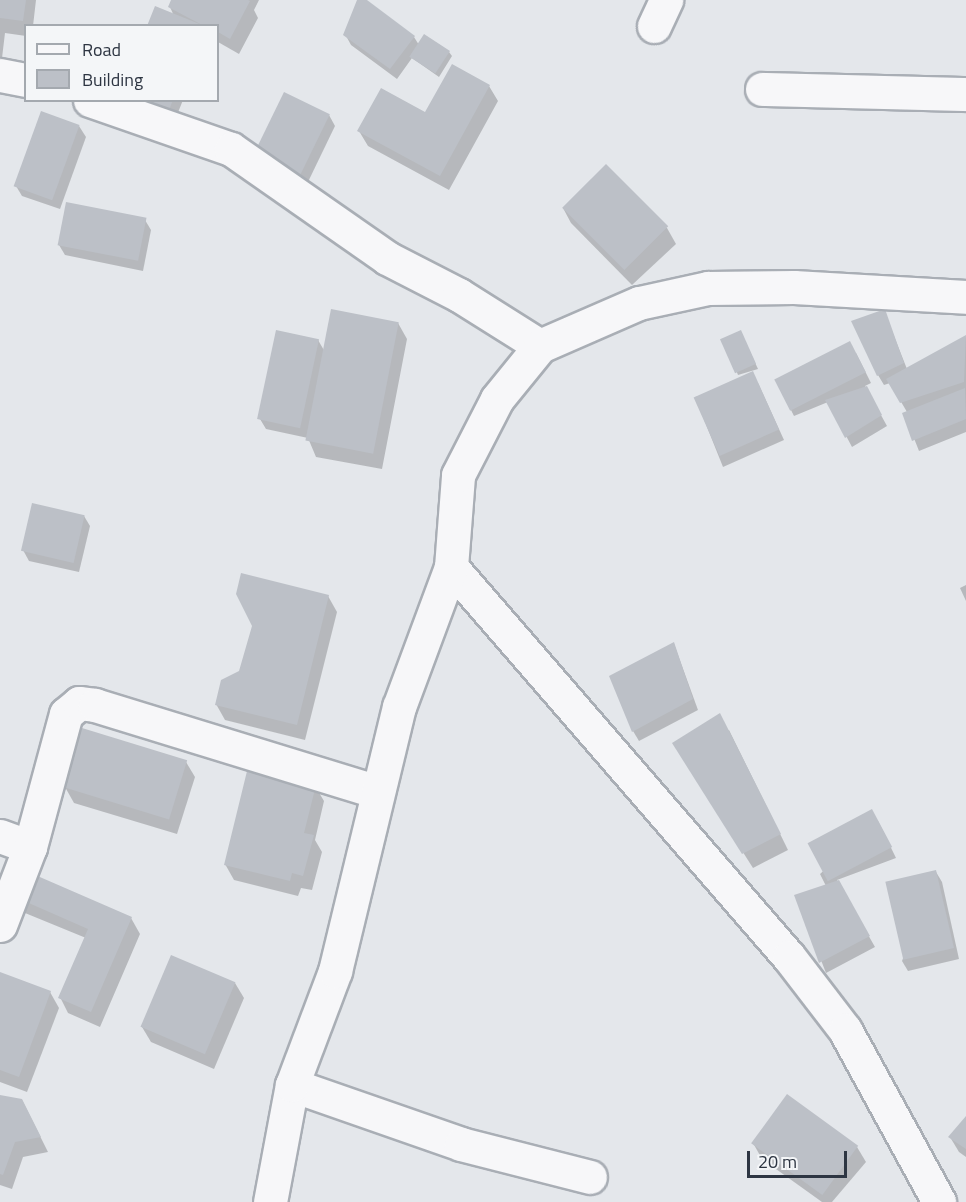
<!DOCTYPE html>
<style>
body{margin:0}
#map{position:relative;width:966px;height:1202px;overflow:hidden;background:#e4e7eb;font-family:"Titillium Web",sans-serif}
div>[style]{position:absolute}
[style*='--x']{left:calc(var(--x)*1px);top:calc(var(--y)*1px);width:calc(var(--w)*1px);rotate:calc(var(--a)*1deg)}
.shadow>*{inset:0;background:#0003}
.building>*{inset:0;background:#bcc0c7;transform-origin:0 0}
.roads{filter:drop-shadow(2px 0 #a9aeb5) drop-shadow(-2px 0 #a9aeb5) drop-shadow(0 2px #a9aeb5) drop-shadow(0 -2px #a9aeb5)}
.minor>*{height:33px;margin:-16.5px;padding:0 16.5px;transform-origin:16.5px;border-radius:16.5px;background:#f7f7f9}
span{translate:-50% -50%;white-space:nowrap;text-align:center;line-height:1.15;-webkit-text-stroke:5px #f4f6f8;paint-order:stroke}
.legend{position:absolute;left:24px;top:24px;width:195px;height:78px;box-sizing:border-box;background:#f4f6f8;border:2px solid #a4a9af;margin:0;padding:8px 10px;list-style:none;font-size:18px;color:#2d3542}
.legend li{display:flex;align-items:center;gap:12px;height:30px}
.legend b{width:30px;border:2px solid #a4a9af}
.scale{position:absolute;left:747px;top:1151px;width:100px;height:27px;box-sizing:border-box;border:3px solid #2d3542;border-top:0;padding-left:8px;font-size:18px;line-height:21px;white-space:nowrap;color:#2d3542;-webkit-text-stroke:4px #f4f6f8;paint-order:stroke}
</style>
<div id="map">
<div class="shadow">
<i style="clip-path:polygon(0 0,36px 0,33px 26px,26px 26px,26px 36px,5px 33px,0 75px)"></i>
<i style="clip-path:polygon(173px 0,259px 0,254px 10px,258px 18px,239px 54px,218px 42px,218px 26px,148px 26px,174px 16px,170px 7px)"></i>
<i style="clip-path:polygon(359px 0,364px 0,414px 37px,419px 45px,449px 52px,452px 56px,439px 77px,412px 58px,397px 79px,351px 45px,345px 34px)"></i>
<i style="clip-path:polygon(489px 86px,498px 101px,449px 190px,368px 146px,359px 131px,426px 114px)"></i>
<i style="clip-path:polygon(128px 100px,183px 100px,175px 120px)"></i>
<i style="clip-path:polygon(329px 115px,335px 126px,307px 184px,257px 152px)"></i>
<i style="clip-path:polygon(79px 126px,86px 137px,60px 209px,22px 196px,16px 186px)"></i>
<i style="clip-path:polygon(563px 208px,667px 228px,676px 244px,632px 285px,571px 223px)"></i>
<i style="clip-path:polygon(145px 220px,151px 230px,143px 271px,65px 255px,59px 245px)"></i>
<i style="clip-path:polygon(884px 311px,907px 369px,966px 337px,966px 432px,919px 451px,904px 413px,907px 412px,890px 383px,884px 385px,878px 375px)"></i>
<i style="clip-path:polygon(398px 323px,407px 339px,382px 469px,316px 457px,308px 438px,266px 429px,260px 419px,318px 340px,325px 352px)"></i>
<i style="clip-path:polygon(743px 337px,758px 369px,738px 375px,736px 370px)"></i>
<i style="clip-path:polygon(856px 353px,871px 383px,865px 386px,887px 426px,852px 447px,828px 402px,794px 416px,789px 406px)"></i>
<i style="clip-path:polygon(758px 383px,784px 440px,723px 467px,695px 397px)"></i>
<i style="clip-path:polygon(84px 516px,90px 526px,79px 572px,29px 561px,23px 550px)"></i>
<i style="clip-path:polygon(966px 585px,966px 601px,960px 588px)"></i>
<i style="clip-path:polygon(328px 596px,337px 612px,305px 740px,225px 720px,216px 704px,240px 672px)"></i>
<i style="clip-path:polygon(674px 644px,698px 710px,639px 741px,633px 731px)"></i>
<i style="clip-path:polygon(729px 730px,788px 850px,753px 868px,683px 758px)"></i>
<i style="clip-path:polygon(186px 762px,195px 777px,177px 834px,74px 803px,65px 787px)"></i>
<i style="clip-path:polygon(315px 786px,324px 801px,315px 840px,322px 852px,312px 890px,301px 888px,298px 896px,234px 880px,225px 864px)"></i>
<i style="clip-path:polygon(878px 821px,896px 858px,837px 880px,875px 947px,826px 973px,796px 896px,826px 886px,820px 874px)"></i>
<i style="clip-path:polygon(936px 872px,942px 882px,959px 959px,908px 971px,902px 961px)"></i>
<i style="clip-path:polygon(16px 897px,131px 918px,140px 934px,100px 1027px,68px 1013px,60px 997px,86px 938px,25px 913px)"></i>
<i style="clip-path:polygon(0 974px,50px 992px,59px 1008px,27px 1092px,0 1082px)"></i>
<i style="clip-path:polygon(235px 983px,244px 998px,214px 1069px,151px 1042px,142px 1027px)"></i>
<i style="clip-path:polygon(788px 1096px,857px 1147px,866px 1162px,832px 1202px,822px 1202px,762px 1159px,753px 1143px)"></i>
<i style="clip-path:polygon(0 1097px,22px 1100px,48px 1152px,23px 1157px,12px 1189px,0 1185px)"></i>
<i style="clip-path:polygon(966px 1118px,966px 1157px,959px 1152px,950px 1137px)"></i>
</div>
<div class="building">
<i style="clip-path:polygon(0 0,26px 0,23px 21px,0 18px)"></i>
<i style="clip-path:polygon(171px 0,248px 0,250px 1px,230px 39px,218px 32px,218px 26px,204px 26px,168px 7px)"></i>
<i style="clip-path:polygon(357px 0,367px 0,415px 36px,390px 69px,343px 35px)"></i>
<i style="clip-path:polygon(155px 6px,202px 25px,202px 26px,147px 26px)"></i>
<i style="left:424px;top:34px;width:31px;height:27px;rotate:33deg"></i>
<i style="clip-path:polygon(452px 64px,490px 85px,440px 176px,357px 131px,381px 88px,425px 112px)"></i>
<i style="left:284px;top:92px;width:51px;height:67px;rotate:26deg"></i>
<i style="clip-path:polygon(146px 100px,173px 100px,169px 110px)"></i>
<i style="left:41px;top:111px;width:41px;height:80px;rotate:20deg"></i>
<i style="left:606px;top:164px;width:88px;height:62px;rotate:45deg"></i>
<i style="left:66px;top:202px;width:82px;height:44px;rotate:11deg"></i>
<i style="left:331px;top:309px;width:69px;height:134px;rotate:11deg"></i>
<i style="clip-path:polygon(885px 309px,904px 363px,877px 376px,851px 321px)"></i>
<i style="left:276px;top:330px;width:44px;height:91px;rotate:12deg"></i>
<i style="left:741px;top:330px;width:37px;height:23px;rotate:66deg"></i>
<i style="clip-path:polygon(966px 335px,964px 382px,900px 403px,886px 379px)"></i>
<i style="left:850px;top:341px;width:35px;height:85px;rotate:63deg"></i>
<i style="left:753px;top:371px;width:64px;height:65px;rotate:66deg"></i>
<i style="clip-path:polygon(867px 386px,882px 415px,845px 438px,825px 400px)"></i>
<i style="clip-path:polygon(965px 388px,966px 419px,912px 441px,902px 413px)"></i>
<i style="left:32px;top:503px;width:54px;height:49px;rotate:13deg"></i>
<i style="clip-path:polygon(241px 573px,329px 595px,297px 725px,215px 705px,221px 680px,239px 671px,252px 626px,236px 594px)"></i>
<i style="clip-path:polygon(674px 642px,693px 699px,632px 732px,609px 676px)"></i>
<i style="clip-path:polygon(720px 713px,781px 834px,742px 854px,672px 743px)"></i>
<i style="left:82px;top:728px;width:110px;height:62px;rotate:17deg"></i>
<i style="clip-path:polygon(248px 767px,316px 785px,304px 833px,314px 835px,303px 876px,292px 873px,290px 881px,224px 865px)"></i>
<i style="left:872px;top:809px;width:43px;height:73px;rotate:62deg"></i>
<i style="left:936px;top:870px;width:80px;height:52px;rotate:77deg"></i>
<i style="clip-path:polygon(26px 871px,132px 917px,91px 1012px,58px 998px,88px 929px,15px 897px)"></i>
<i style="clip-path:polygon(839px 880px,870px 936px,819px 963px,794px 895px)"></i>
<i style="left:171px;top:955px;width:70px;height:78px;rotate:23deg"></i>
<i style="clip-path:polygon(0 972px,51px 991px,19px 1077px,0 1070px)"></i>
<i style="left:787px;top:1094px;width:88px;height:61px;rotate:36deg"></i>
<i style="clip-path:polygon(0 1095px,22px 1099px,41px 1137px,15px 1142px,3px 1175px,0 1174px)"></i>
<i style="clip-path:polygon(966px 1116px,966px 1149px,948px 1137px)"></i>
</div>
<div class="roads">
<div class="minor">
<i style="--x:654;--y:26;--w:29;--a:-65"></i>
<i style="--x:0;--y:75;--w:26;--a:11"></i>
<i style="--x:762;--y:89;--w:204;--a:1.4"></i>
<i style="--x:90;--y:100;--w:149;--a:19.2"></i>
<i style="--x:231;--y:149;--w:190;--a:34.9"></i>
<i style="--x:387;--y:258;--w:81;--a:27.2"></i>
<i style="--x:459;--y:295;--w:96;--a:32.2"></i>
<i style="--x:451;--y:567;--w:516;--a:49.09"></i>
<i style="--x:789;--y:957;--w:92;--a:52.5"></i>
<i style="--x:845;--y:1030;--w:196;--a:61.3"></i>
<i style="--x:0;--y:836;--w:32;--a:20"></i>
<i style="--x:0;--y:925;--w:84;--a:-69"></i>
<i style="--x:30;--y:847;--w:138;--a:-74.9"></i>
<i style="--x:66;--y:714;--w:17;--a:-40"></i>
<i style="--x:79;--y:703;--w:16;--a:7"></i>
<i style="--x:95;--y:705;--w:295;--a:17.1"></i>
<i style="--x:292;--y:1085;--w:179;--a:19.2"></i>
<i style="--x:461;--y:1144;--w:133;--a:14.3"></i>
<i style="--x:270;--y:1202;--w:119;--a:-79.4"></i>
<i style="--x:292;--y:1085;--w:122;--a:-69.3"></i>
<i style="--x:335;--y:971;--w:272;--a:-76.4"></i>
<i style="--x:399;--y:707;--w:149;--a:-69.6"></i>
<i style="--x:451;--y:567;--w:92;--a:-85.6"></i>
<i style="--x:458;--y:475;--w:85;--a:-62.8"></i>
<i style="--x:497;--y:399;--w:68;--a:-50.9"></i>
<i style="--x:540;--y:346;--w:108;--a:-23.5"></i>
<i style="--x:639;--y:303;--w:71;--a:-12.3"></i>
<i style="--x:708;--y:288;--w:86;--a:-0.7"></i>
<i style="--x:794;--y:287;--w:172;--a:3.3"></i>
</div>
</div>
<ul class="legend">
<li><b style="height:8px;background:#f7f7f9"></b>Road</li>
<li><b style="height:16px;background:#bcc0c7"></b>Building</li>
</ul>
<div class="scale">20 m</div>
</div>
